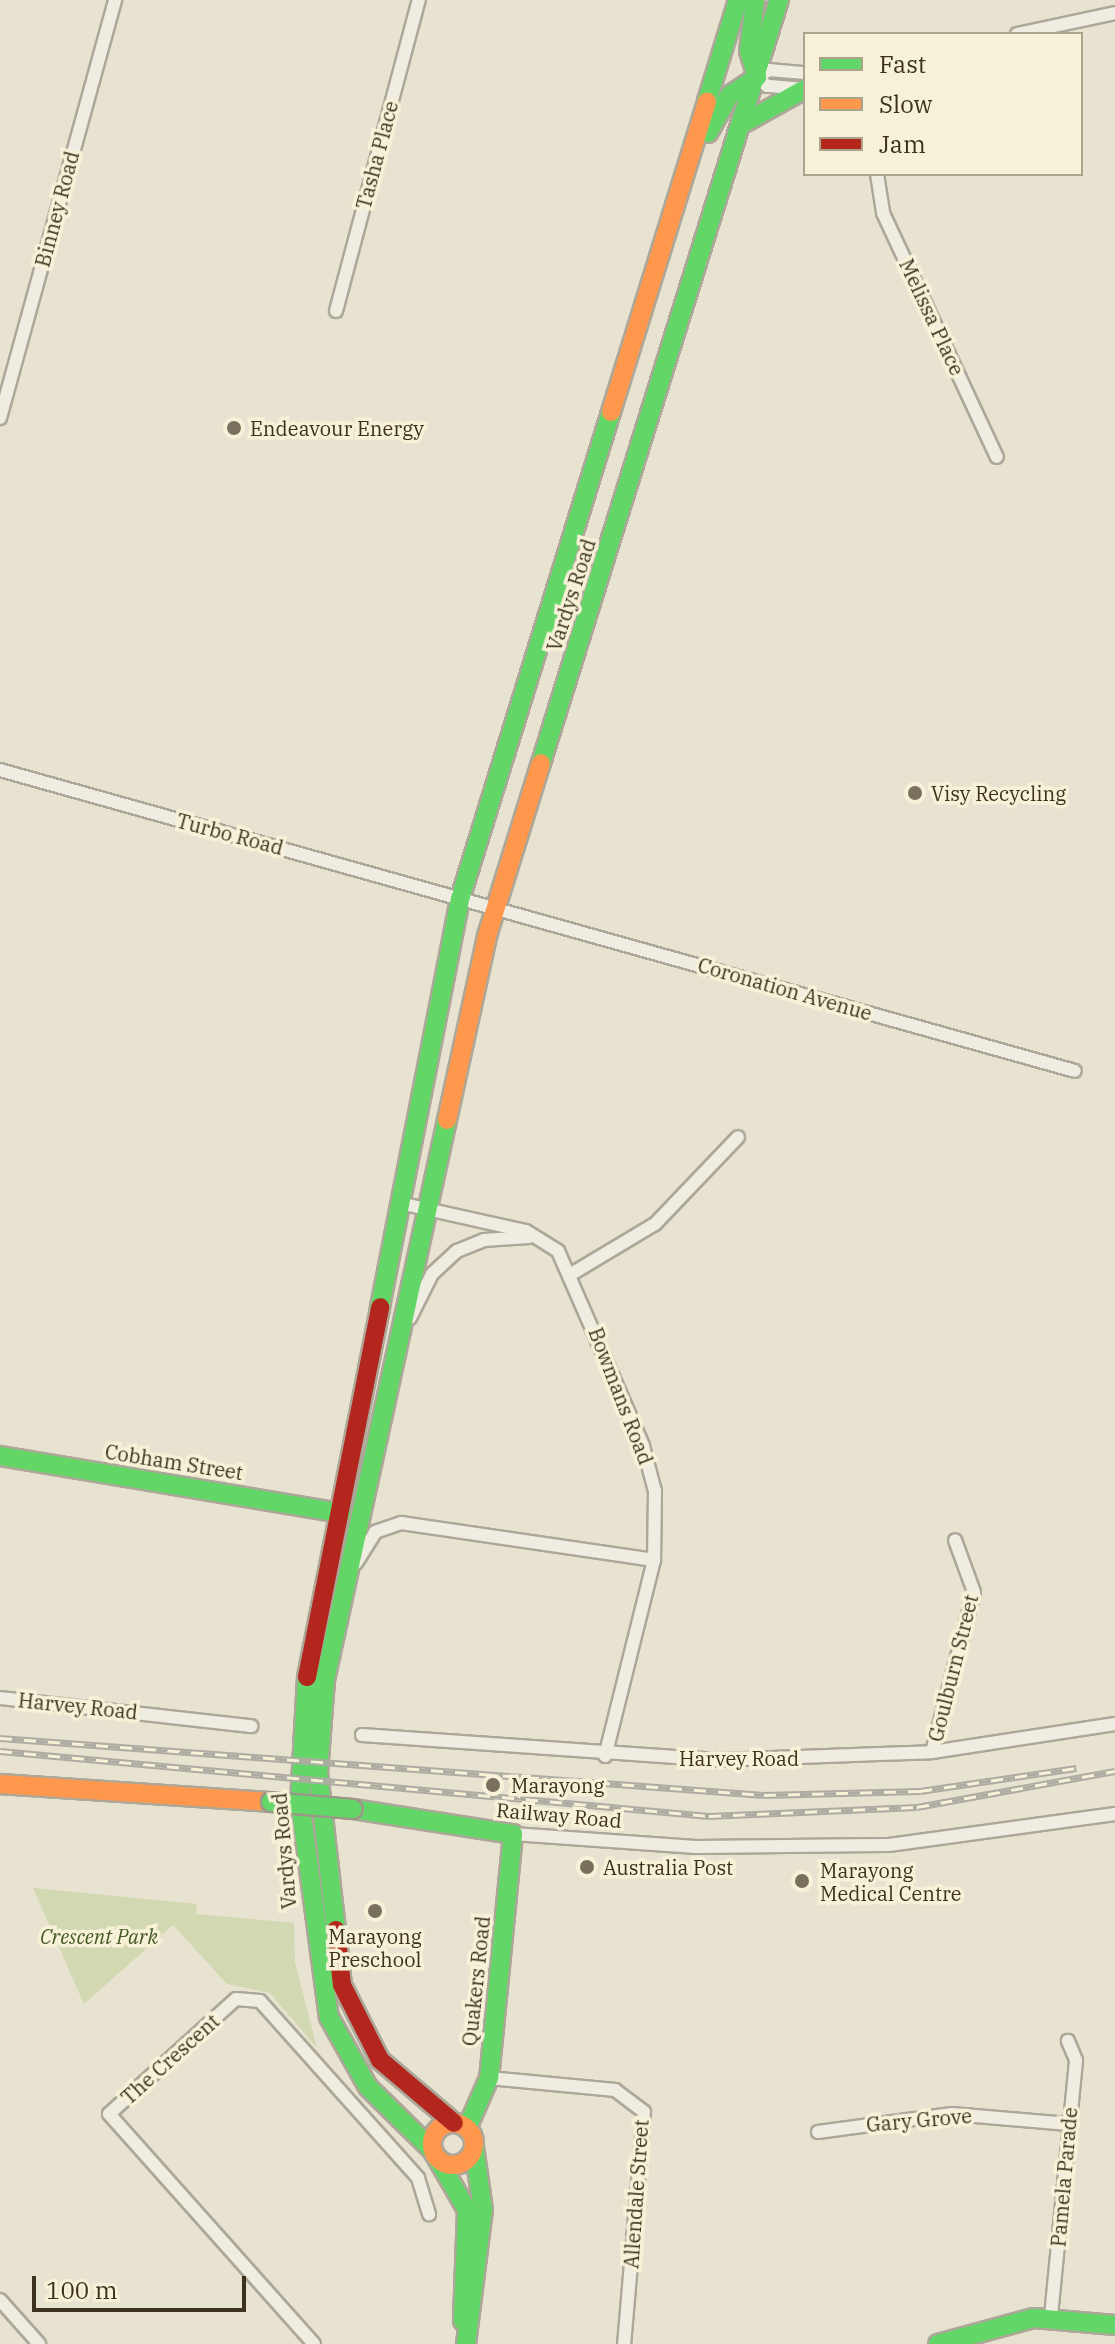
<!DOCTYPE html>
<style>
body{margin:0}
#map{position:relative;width:1115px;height:2344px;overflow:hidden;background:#e7e3d0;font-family:"IBM Plex Serif",serif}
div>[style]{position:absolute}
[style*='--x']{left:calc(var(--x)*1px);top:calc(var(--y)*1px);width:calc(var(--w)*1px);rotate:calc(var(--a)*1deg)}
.green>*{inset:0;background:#d2d8b2}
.roads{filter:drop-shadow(2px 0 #aca798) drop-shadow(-2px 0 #aca798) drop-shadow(0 2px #aca798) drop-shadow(0 -2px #aca798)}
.street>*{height:12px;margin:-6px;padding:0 6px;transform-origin:6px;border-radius:6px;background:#efece2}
.fast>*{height:18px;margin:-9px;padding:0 9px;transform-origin:9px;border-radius:9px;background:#63d668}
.slow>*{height:18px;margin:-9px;padding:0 9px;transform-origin:9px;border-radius:9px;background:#ff974d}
.slow>.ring{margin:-9px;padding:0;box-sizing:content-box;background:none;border:18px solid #ff974d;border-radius:50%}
.jam>*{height:18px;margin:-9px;padding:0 9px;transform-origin:9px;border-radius:9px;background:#b3261e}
.rail>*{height:7px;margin-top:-3.5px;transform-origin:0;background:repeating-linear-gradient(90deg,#f7f2d7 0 12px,#aeaca2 0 24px);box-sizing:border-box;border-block:2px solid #aeaca2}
.bridges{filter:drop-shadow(2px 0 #9c9788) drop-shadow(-2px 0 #9c9788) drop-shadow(0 2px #9c9788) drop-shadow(0 -2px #9c9788)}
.fast-bridge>*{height:18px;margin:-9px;padding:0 9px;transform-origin:9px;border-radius:9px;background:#63d668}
.dots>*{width:22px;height:22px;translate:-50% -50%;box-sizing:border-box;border:4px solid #f7f2d7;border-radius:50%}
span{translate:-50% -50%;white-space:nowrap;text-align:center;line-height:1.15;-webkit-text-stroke:7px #f7f2d7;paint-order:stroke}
.street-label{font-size:20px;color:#3c321f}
.poi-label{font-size:20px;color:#3c321f}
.left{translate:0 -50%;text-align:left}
.park-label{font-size:20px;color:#455925;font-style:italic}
.legend{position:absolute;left:803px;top:32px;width:280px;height:144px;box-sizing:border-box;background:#f7f2d7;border:2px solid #aca58d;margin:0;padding:10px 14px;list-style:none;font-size:24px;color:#3c321f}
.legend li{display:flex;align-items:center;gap:16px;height:40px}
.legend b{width:40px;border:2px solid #aca58d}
.scale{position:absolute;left:32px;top:2276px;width:214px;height:36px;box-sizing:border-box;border:4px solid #3c321f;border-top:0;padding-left:10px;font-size:24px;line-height:28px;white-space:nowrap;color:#3c321f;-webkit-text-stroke:6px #f7f2d7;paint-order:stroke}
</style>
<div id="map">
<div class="green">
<i style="clip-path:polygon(33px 1888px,197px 1904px,196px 1914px,294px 1923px,295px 1962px,317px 2048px,270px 1993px,227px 1984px,173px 1925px,84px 2004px)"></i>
</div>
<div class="roads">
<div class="street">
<i style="--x:1017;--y:34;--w:100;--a:-12.1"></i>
<i style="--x:804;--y:89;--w:37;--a:-175"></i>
<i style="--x:767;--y:86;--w:13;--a:-138"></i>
<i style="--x:757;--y:77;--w:14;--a:-30"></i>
<i style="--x:769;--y:70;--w:36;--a:5"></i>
<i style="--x:877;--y:174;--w:39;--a:81"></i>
<i style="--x:883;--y:213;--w:269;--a:65"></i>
<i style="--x:336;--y:311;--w:322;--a:-75.1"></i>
<i style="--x:0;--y:418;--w:434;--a:-74.6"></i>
<i style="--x:0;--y:770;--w:1116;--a:15.64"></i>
<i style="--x:404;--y:1204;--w:125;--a:12.5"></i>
<i style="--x:526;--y:1231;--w:38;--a:32"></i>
<i style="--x:558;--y:1251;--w:213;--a:66.4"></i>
<i style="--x:643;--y:1446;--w:47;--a:75.1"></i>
<i style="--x:655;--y:1491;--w:69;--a:90.8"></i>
<i style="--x:654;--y:1560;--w:202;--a:104"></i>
<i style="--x:573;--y:1273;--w:96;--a:-30.9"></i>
<i style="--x:655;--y:1224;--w:120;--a:-46.3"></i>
<i style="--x:410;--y:1318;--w:49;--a:-63.4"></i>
<i style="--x:432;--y:1274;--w:34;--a:-43"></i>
<i style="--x:457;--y:1251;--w:29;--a:-22"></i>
<i style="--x:484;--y:1240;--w:45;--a:-3.8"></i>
<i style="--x:356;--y:1563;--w:36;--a:-58"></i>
<i style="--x:375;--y:1532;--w:28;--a:-19"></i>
<i style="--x:401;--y:1523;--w:256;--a:8.3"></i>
<i style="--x:0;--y:1698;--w:253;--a:6.4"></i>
<i style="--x:362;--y:1735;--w:357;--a:4"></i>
<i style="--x:718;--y:1760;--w:214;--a:-2.1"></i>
<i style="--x:932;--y:1752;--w:185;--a:-8.7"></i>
<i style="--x:932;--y:1752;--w:165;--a:-75.3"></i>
<i style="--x:974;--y:1592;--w:55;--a:-110.1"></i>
<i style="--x:513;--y:1834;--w:183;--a:4.1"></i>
<i style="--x:696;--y:1847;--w:193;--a:-0.6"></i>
<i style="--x:889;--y:1845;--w:228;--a:-7.8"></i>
<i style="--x:489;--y:2078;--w:127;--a:5.4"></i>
<i style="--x:615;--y:2090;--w:36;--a:37"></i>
<i style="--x:644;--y:2112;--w:233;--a:94.9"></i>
<i style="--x:818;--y:2132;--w:135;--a:-7.7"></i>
<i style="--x:952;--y:2114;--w:117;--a:4.9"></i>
<i style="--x:0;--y:2300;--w:59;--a:48.4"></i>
<i style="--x:1051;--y:2316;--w:257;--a:-84.4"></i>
<i style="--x:1076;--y:2060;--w:21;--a:-113"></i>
<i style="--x:314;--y:2344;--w:308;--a:-131.7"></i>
<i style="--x:109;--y:2114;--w:171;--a:-42.2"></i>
<i style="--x:236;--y:1999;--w:24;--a:5"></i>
<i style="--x:260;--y:2001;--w:237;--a:48.2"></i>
<i style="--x:418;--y:2178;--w:38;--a:73"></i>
</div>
<div class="fast">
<i style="--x:755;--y:0;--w:51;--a:96.7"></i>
<i style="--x:749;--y:51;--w:27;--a:73"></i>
<i style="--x:707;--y:101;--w:106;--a:-72.9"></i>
<i style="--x:744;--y:123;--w:70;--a:-29.1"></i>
<i style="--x:708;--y:133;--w:43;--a:-60.4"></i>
<i style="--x:729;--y:96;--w:34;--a:-34"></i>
<i style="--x:541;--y:763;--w:799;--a:-72.68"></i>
<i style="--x:380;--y:1307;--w:416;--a:-78.9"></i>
<i style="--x:460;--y:899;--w:510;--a:-72.77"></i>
<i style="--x:0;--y:1456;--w:346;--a:9.5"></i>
<i style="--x:307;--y:1677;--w:124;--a:93.2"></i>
<i style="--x:300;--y:1801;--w:218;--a:82.4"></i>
<i style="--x:329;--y:2017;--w:80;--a:60.9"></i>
<i style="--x:368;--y:2087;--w:90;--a:44.5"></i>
<i style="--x:353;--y:1809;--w:162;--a:8.9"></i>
<i style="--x:513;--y:1834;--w:245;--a:95.6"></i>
<i style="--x:489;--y:2078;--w:55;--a:113.7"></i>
<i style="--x:336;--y:1930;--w:158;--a:-96.5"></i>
<i style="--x:318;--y:1773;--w:93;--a:-85.7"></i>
<i style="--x:325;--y:1680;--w:573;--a:-77.71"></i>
<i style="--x:437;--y:2158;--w:60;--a:60"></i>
<i style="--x:467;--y:2210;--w:111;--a:92.1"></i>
<i style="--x:466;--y:2344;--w:135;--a:-82.8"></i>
<i style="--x:483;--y:2210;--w:64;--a:-98.1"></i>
<i style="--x:938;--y:2344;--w:99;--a:-15.2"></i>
<i style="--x:1034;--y:2318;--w:81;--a:4.9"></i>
</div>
<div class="slow">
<i style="--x:611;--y:412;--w:325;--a:-72.8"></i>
<i style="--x:447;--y:1120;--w:188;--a:-77.7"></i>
<i style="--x:487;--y:936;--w:181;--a:-72.7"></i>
<i style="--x:0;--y:1784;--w:272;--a:3.8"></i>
<i class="ring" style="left:432px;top:2123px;width:24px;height:24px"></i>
</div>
<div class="jam">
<i style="--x:307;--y:1677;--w:377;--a:-78.8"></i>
<i style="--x:336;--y:1930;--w:55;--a:83.8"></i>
<i style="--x:342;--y:1985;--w:84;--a:63.1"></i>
<i style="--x:380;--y:2060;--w:97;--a:40.4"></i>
</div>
</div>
<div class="rail">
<i style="--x:0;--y:1738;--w:766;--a:4.27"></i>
<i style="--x:764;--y:1795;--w:156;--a:-1.5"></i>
<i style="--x:920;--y:1791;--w:158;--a:-8.4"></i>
<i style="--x:0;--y:1751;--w:712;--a:5.24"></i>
<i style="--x:709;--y:1816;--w:208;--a:-2.5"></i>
<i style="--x:917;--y:1807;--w:201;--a:-10.3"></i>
</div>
<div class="bridges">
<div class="fast-bridge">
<i style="--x:271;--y:1802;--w:82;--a:4.9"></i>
</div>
</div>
<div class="dots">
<i style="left:234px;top:428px;background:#78705d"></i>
<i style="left:915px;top:793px;background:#78705d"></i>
<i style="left:493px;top:1785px;background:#78705d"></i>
<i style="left:587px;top:1867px;background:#78705d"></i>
<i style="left:802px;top:1881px;background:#78705d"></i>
<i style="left:375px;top:1911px;background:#78705d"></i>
</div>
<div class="street-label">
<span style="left:377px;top:155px;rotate:-75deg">Tasha Place</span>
<span style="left:57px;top:209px;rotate:-75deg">Binney Road</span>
<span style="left:932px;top:317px;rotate:65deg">Melissa Place</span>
<span style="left:571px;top:595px;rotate:-72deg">Vardys Road</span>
<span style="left:230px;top:834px;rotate:15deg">Turbo Road</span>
<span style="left:785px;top:989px;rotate:16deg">Coronation Avenue</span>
<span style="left:621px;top:1396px;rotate:69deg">Bowmans Road</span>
<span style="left:174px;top:1462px;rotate:9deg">Cobham Street</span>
<span style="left:953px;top:1668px;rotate:-76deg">Goulburn Street</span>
<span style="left:78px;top:1706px;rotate:6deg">Harvey Road</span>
<span style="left:739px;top:1758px">Harvey Road</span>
<span style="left:559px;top:1815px;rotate:5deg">Railway Road</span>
<span style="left:284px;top:1851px;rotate:-95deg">Vardys Road</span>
<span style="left:476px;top:1981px;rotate:-84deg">Quakers Road</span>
<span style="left:170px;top:2059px;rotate:-42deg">The Crescent</span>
<span style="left:919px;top:2120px;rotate:-5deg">Gary Grove</span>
<span style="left:1064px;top:2177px;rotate:-85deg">Pamela Parade</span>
<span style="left:636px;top:2194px;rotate:-86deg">Allendale Street</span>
</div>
<div class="poi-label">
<span class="left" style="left:250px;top:428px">Endeavour Energy</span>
<span class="left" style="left:931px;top:793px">Visy Recycling</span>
<span class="left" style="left:511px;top:1785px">Marayong</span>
<span class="left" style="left:603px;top:1867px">Australia Post</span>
<span class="left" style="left:820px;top:1882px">Marayong<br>Medical Centre</span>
<span style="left:375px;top:1948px">Marayong<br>Preschool</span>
</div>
<div class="park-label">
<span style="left:99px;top:1936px">Crescent Park</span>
</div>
<ul class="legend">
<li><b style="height:10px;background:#63d668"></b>Fast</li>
<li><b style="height:10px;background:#ff974d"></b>Slow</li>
<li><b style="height:10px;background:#b3261e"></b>Jam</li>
</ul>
<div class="scale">100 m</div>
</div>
